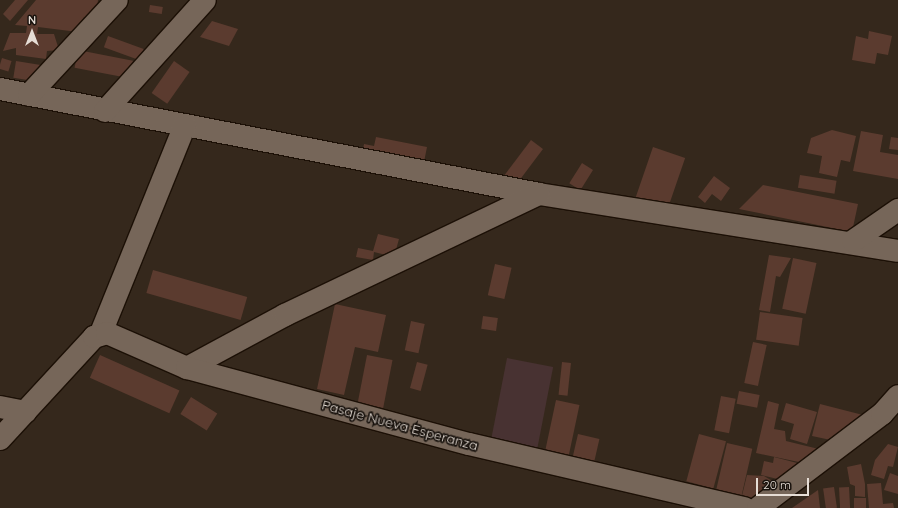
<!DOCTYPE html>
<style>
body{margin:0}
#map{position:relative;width:898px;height:508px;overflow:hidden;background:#35281c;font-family:Quicksand,sans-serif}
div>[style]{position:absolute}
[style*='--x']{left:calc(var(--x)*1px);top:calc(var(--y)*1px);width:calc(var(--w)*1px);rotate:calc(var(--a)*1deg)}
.green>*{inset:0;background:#483232;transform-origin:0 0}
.building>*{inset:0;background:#5b3b2f;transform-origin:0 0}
.roads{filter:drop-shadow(1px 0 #1c1006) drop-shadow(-1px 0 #1c1006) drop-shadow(0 1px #1c1006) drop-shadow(0 -1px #1c1006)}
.minor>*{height:22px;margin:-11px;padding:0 11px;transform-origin:11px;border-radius:11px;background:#766659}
span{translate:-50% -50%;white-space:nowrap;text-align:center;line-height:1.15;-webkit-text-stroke:3.5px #18120d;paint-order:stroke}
.street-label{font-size:14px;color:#e6ddd5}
.north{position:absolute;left:12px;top:12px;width:40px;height:40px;-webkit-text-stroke:3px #18120d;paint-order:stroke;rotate:0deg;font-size:11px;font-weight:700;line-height:16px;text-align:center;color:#e6ddd5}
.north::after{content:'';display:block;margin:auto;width:14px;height:18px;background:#e6ddd5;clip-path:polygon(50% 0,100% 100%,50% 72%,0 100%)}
.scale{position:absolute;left:756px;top:478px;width:53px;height:18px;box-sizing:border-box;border:2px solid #e6ddd5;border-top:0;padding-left:5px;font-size:12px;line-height:14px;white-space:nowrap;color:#e6ddd5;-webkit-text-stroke:3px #18120d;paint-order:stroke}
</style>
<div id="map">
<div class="green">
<i style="left:507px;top:358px;width:47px;height:92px;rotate:11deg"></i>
</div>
<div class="building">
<i style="clip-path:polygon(15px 0,28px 0,10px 21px,3px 14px)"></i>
<i style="clip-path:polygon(36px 0,98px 0,96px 17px,84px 17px,78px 32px,38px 27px,37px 34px,54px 34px,59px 50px,47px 51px,46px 59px,16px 55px,16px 48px,3px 51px,10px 33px,26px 33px,27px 26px,15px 25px)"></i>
<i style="left:150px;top:5px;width:13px;height:7px;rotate:9deg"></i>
<i style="clip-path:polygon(212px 21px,238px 29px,229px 46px,200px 37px)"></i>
<i style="clip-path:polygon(869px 31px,892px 36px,888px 55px,877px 53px,875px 64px,852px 60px,856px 36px,868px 39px)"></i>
<i style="left:108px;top:36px;width:38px;height:12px;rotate:20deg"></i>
<i style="left:78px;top:50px;width:56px;height:18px;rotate:11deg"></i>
<i style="left:2px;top:58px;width:10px;height:11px;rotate:17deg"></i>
<i style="left:16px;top:61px;width:25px;height:17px;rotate:9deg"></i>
<i style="left:174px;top:61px;width:19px;height:39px;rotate:35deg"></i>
<i style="clip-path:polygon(832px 130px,856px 136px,850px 162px,841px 160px,837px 177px,819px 173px,822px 156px,807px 153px,811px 138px)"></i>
<i style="clip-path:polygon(861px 131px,883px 135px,880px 152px,898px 155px,898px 179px,853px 171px)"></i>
<i style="clip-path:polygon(376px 137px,427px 147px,423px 167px,362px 156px,364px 144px,374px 146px)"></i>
<i style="clip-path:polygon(891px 137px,898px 138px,898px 150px,889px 149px)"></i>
<i style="left:531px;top:140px;width:15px;height:49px;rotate:37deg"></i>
<i style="left:653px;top:147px;width:34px;height:56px;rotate:19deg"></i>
<i style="left:582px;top:163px;width:13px;height:24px;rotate:32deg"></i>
<i style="left:800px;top:175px;width:37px;height:13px;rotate:9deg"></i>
<i style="clip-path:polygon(714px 176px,730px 188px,721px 201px,712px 194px,705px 203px,698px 197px)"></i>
<i style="clip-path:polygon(763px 185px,858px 204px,852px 232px,739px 209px)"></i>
<i style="clip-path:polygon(378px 234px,399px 239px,394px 257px,374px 252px,373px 260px,356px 257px,358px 248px,373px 251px)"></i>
<i style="clip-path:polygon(769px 255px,791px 258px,780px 277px,776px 276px,770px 312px,759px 310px)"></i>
<i style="left:793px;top:258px;width:24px;height:52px;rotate:12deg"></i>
<i style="left:495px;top:264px;width:17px;height:32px;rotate:13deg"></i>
<i style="left:153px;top:270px;width:98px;height:24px;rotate:16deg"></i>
<i style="clip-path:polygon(335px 304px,386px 315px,378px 352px,355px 347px,344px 395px,317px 389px)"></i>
<i style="left:760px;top:312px;width:43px;height:28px;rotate:8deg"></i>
<i style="left:483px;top:316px;width:15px;height:13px;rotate:8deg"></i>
<i style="left:411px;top:321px;width:14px;height:30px;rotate:12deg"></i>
<i style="left:753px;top:342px;width:14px;height:42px;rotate:12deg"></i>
<i style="left:100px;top:355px;width:87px;height:25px;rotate:24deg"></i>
<i style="left:367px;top:355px;width:26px;height:49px;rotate:11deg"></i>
<i style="left:417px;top:362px;width:11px;height:27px;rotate:15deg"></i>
<i style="left:562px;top:362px;width:9px;height:33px;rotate:6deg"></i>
<i style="left:739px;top:391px;width:21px;height:13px;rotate:11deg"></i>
<i style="left:721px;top:396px;width:15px;height:35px;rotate:11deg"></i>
<i style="left:191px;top:397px;width:31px;height:20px;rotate:32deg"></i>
<i style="left:556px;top:400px;width:24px;height:59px;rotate:12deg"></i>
<i style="clip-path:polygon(768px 401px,779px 404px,774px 429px,785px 431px,786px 441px,831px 452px,813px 465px,756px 453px)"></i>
<i style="clip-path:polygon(786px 403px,817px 412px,807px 444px,790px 439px,794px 424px,781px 420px)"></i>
<i style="clip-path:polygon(820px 404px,863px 415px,840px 442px,812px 436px)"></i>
<i style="left:578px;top:434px;width:22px;height:32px;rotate:13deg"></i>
<i style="left:699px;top:434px;width:28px;height:49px;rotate:15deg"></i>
<i style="left:727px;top:443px;width:26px;height:51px;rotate:13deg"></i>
<i style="clip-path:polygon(888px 444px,898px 447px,893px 467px,888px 466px,884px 479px,871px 475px,875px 460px)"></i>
<i style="clip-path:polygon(774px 457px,805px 465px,786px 481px,761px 475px,764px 461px,773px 463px)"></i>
<i style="clip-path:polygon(861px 464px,865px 484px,865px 497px,855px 496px,855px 486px,850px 484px,847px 467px)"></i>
<i style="clip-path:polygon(890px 473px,898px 476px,898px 494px,884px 490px)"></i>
<i style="clip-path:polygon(747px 475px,764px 476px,779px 485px,749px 508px,740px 504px)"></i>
<i style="clip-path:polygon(881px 483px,883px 504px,893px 503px,894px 508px,869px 508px,867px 484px)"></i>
<i style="left:834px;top:487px;width:21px;height:11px;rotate:82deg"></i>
<i style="left:849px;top:487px;width:21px;height:10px;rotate:87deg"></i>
<i style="clip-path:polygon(818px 490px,820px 508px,792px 508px)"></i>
<i style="left:854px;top:498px;width:12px;height:10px"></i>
</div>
<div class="roads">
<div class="minor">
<i style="--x:0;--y:89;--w:549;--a:11.02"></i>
<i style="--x:539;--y:194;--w:363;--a:9"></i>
<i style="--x:29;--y:95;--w:129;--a:-47.2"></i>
<i style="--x:105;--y:111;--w:149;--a:-48"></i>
<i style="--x:853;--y:241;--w:55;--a:-34.6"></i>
<i style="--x:101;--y:333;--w:224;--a:-68"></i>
<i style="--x:187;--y:368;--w:111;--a:-28.4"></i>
<i style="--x:285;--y:315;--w:281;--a:-25.5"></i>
<i style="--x:0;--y:407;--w:26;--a:11"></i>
<i style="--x:0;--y:439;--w:139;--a:-47.3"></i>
<i style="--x:94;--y:337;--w:14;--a:-17"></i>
<i style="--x:107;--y:333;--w:87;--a:23.6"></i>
<i style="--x:187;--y:368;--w:292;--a:15.1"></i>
<i style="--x:469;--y:444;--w:283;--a:13.1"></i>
<i style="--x:758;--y:508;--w:156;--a:-37.2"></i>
<i style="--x:882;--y:414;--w:24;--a:-48"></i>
</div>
</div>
<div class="street-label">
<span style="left:400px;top:425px;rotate:15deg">Pasaje Nueva Esperanza</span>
</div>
<div class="north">N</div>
<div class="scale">20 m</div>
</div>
